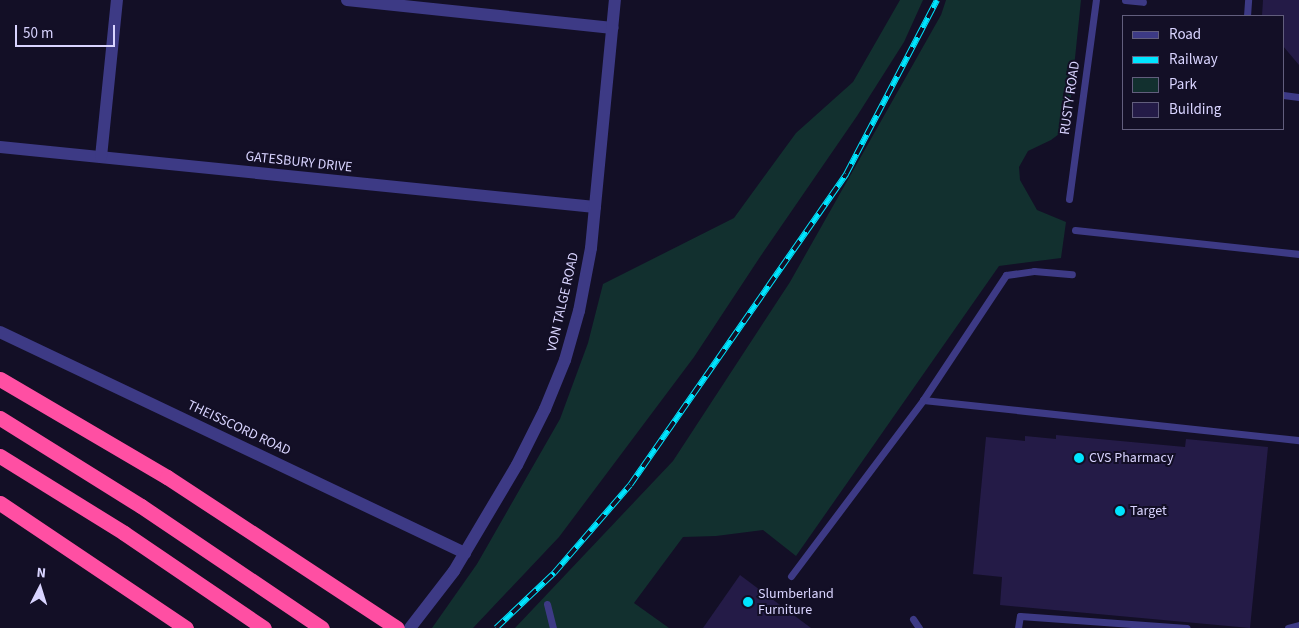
<!DOCTYPE html>
<style>
body{margin:0}
#map{position:relative;width:1299px;height:628px;overflow:hidden;background:#130f26;font-family:"Source Sans 3",sans-serif}
div>[style]{position:absolute}
[style*='--x']{left:calc(var(--x)*1px);top:calc(var(--y)*1px);width:calc(var(--w)*1px);rotate:calc(var(--a)*1deg)}
.green>*{inset:0;background:#12302f}
.building>*{inset:0;background:#241b47}
.service>*{height:7px;margin:-3.5px;padding:0 3.5px;transform-origin:3.5px;border-radius:3.5px;background:#3d3a85}
.minor>*{height:12px;margin:-6px;padding:0 6px;transform-origin:6px;border-radius:6px;background:#3d3a85}
.tertiary>*{height:12px;margin:-6px;padding:0 6px;transform-origin:6px;border-radius:6px;background:#3d3a85}
.motorway>*{height:15px;margin:-7.5px;padding:0 7.5px;transform-origin:7.5px;border-radius:7.5px;background:#ff4fa3}
.rail>*{height:5.5px;margin-top:-2.75px;transform-origin:0;background:repeating-linear-gradient(90deg,#130f26 0 11px,#00e5ff 0 22px);box-sizing:border-box;border-block:1px solid #00e5ff}
.dots>*{width:14px;height:14px;translate:-50% -50%;box-sizing:border-box;border:2px solid #130f26;border-radius:50%}
span{translate:-50% -50%;white-space:nowrap;text-align:center;line-height:1.15;-webkit-text-stroke:4px #130f26;paint-order:stroke}
.street-label{font-size:14px;color:#d9d4ff}
.poi-label{font-size:14px;color:#d9d4ff}
.left{translate:0 -50%;text-align:left}
.legend{position:absolute;left:1122px;top:15px;width:162px;height:115px;box-sizing:border-box;background:#130f26;border:1px solid #625e7d;margin:0;padding:6px 9px;list-style:none;font-size:15px;color:#d9d4ff}
.legend li{display:flex;align-items:center;gap:10px;height:25px}
.legend b{width:25px;border:1px solid #625e7d}
.north{position:absolute;left:15px;top:563px;width:50px;height:50px;-webkit-text-stroke:4px #130f26;paint-order:stroke;rotate:5deg;font-size:14px;font-weight:700;line-height:20px;text-align:center;color:#d9d4ff}
.north::after{content:'';display:block;margin:auto;width:18px;height:22px;background:#d9d4ff;clip-path:polygon(50% 0,100% 100%,50% 72%,0 100%)}
.scale{position:absolute;left:15px;top:25px;width:100px;height:22px;box-sizing:border-box;border:2px solid #d9d4ff;border-top:0;padding-left:6px;font-size:15px;line-height:18px;white-space:nowrap;color:#d9d4ff;-webkit-text-stroke:4px #130f26;paint-order:stroke}
</style>
<div id="map">
<div class="green">
<i style="clip-path:polygon(900px 0,923px 0,904px 42px,857px 116px,760px 257px,694px 357px,559px 537px,473px 628px,432px 628px,477px 564px,560px 419px,588px 343px,603px 284px,734px 218px,796px 133px,853px 82px)"></i>
<i style="clip-path:polygon(946px 0,1081px 0,1069px 116px,1063px 131px,1051px 140px,1028px 151px,1019px 167px,1020px 180px,1037px 210px,1066px 222px,1061px 258px,999px 266px,796px 556px,763px 530px,716px 536px,683px 537px,634px 603px,669px 628px,515px 628px,673px 461px,790px 282px,941px 15px)"></i>
</div>
<div class="building">
<i style="clip-path:polygon(1263px 0,1299px 0,1299px 65px,1283px 46px,1283px 16px,1262px 16px)"></i>
<i style="clip-path:polygon(1056px 435px,1185px 447px,1186px 439px,1268px 447px,1250px 628px,1000px 605px,1002px 577px,973px 574px,986px 437px,1025px 441px,1025px 436px,1056px 439px)"></i>
<i style="clip-path:polygon(740px 575px,811px 628px,703px 628px)"></i>
</div>
<div class="service">
<i style="--x:1125;--y:0;--w:18;--a:6"></i>
<i style="--x:1247;--y:16;--w:16;--a:-86"></i>
<i style="--x:1283;--y:95;--w:16;--a:7"></i>
<i style="--x:1069;--y:199;--w:201;--a:-82.3"></i>
<i style="--x:1075;--y:230;--w:225;--a:6.1"></i>
<i style="--x:923;--y:400;--w:378;--a:6.1"></i>
<i style="--x:791;--y:576;--w:220;--a:-53.1"></i>
<i style="--x:923;--y:400;--w:150;--a:-56.4"></i>
<i style="--x:1006;--y:275;--w:28;--a:-8"></i>
<i style="--x:1034;--y:271;--w:38;--a:5"></i>
<i style="--x:547;--y:604;--w:25;--a:76"></i>
<i style="--x:913;--y:619;--w:11;--a:56"></i>
<i style="--x:1018;--y:628;--w:12;--a:-81"></i>
<i style="--x:1020;--y:616;--w:167;--a:4.1"></i>
<i style="--x:1288;--y:628;--w:11;--a:-15"></i>
</div>
<div class="minor">
<i style="--x:347;--y:0;--w:267;--a:6"></i>
<i style="--x:0;--y:147;--w:598;--a:5.76"></i>
<i style="--x:101;--y:157;--w:158;--a:-84.2"></i>
</div>
<div class="tertiary">
<i style="--x:0;--y:332;--w:515;--a:25.42"></i>
<i style="--x:410;--y:628;--w:72;--a:-52.3"></i>
<i style="--x:454;--y:571;--w:123;--a:-59.3"></i>
<i style="--x:517;--y:465;--w:63;--a:-63.4"></i>
<i style="--x:545;--y:409;--w:53;--a:-67.8"></i>
<i style="--x:565;--y:360;--w:51;--a:-74.1"></i>
<i style="--x:579;--y:311;--w:64;--a:-79.2"></i>
<i style="--x:591;--y:248;--w:249;--a:-84.5"></i>
</div>
<div class="motorway">
<i style="--x:0;--y:379;--w:194;--a:30.4"></i>
<i style="--x:167;--y:477;--w:275;--a:33.3"></i>
<i style="--x:0;--y:418;--w:166;--a:32"></i>
<i style="--x:141;--y:506;--w:218;--a:34"></i>
<i style="--x:0;--y:456;--w:146;--a:31.8"></i>
<i style="--x:124;--y:533;--w:169;--a:34.2"></i>
<i style="--x:0;--y:503;--w:224;--a:33.9"></i>
</div>
<div class="rail">
<i style="--x:496;--y:628;--w:80;--a:-43.5"></i>
<i style="--x:554;--y:573;--w:116;--a:-49.2"></i>
<i style="--x:630;--y:485;--w:379;--a:-55.2"></i>
<i style="--x:846;--y:174;--w:196;--a:-62.4"></i>
</div>
<div class="dots">
<i style="left:1079px;top:458px;background:#00e5ff"></i>
<i style="left:1120px;top:511px;background:#00e5ff"></i>
<i style="left:748px;top:602px;background:#00e5ff"></i>
</div>
<div class="street-label">
<span style="left:1070px;top:98px;rotate:-82deg">RUSTY ROAD</span>
<span style="left:299px;top:162px;rotate:6deg">GATESBURY DRIVE</span>
<span style="left:563px;top:302px;rotate:-77deg">VON TALGE ROAD</span>
<span style="left:239px;top:428px;rotate:25deg">THEISSCORD ROAD</span>
</div>
<div class="poi-label">
<span class="left" style="left:1089px;top:458px">CVS Pharmacy</span>
<span class="left" style="left:1130px;top:511px">Target</span>
<span class="left" style="left:758px;top:602px">Slumberland<br>Furniture</span>
</div>
<ul class="legend">
<li><b style="height:6px;background:#3d3a85"></b>Road</li>
<li><b style="height:6px;background:#00e5ff"></b>Railway</li>
<li><b style="height:14px;background:#12302f"></b>Park</li>
<li><b style="height:14px;background:#241b47"></b>Building</li>
</ul>
<div class="north">N</div>
<div class="scale">50 m</div>
</div>
